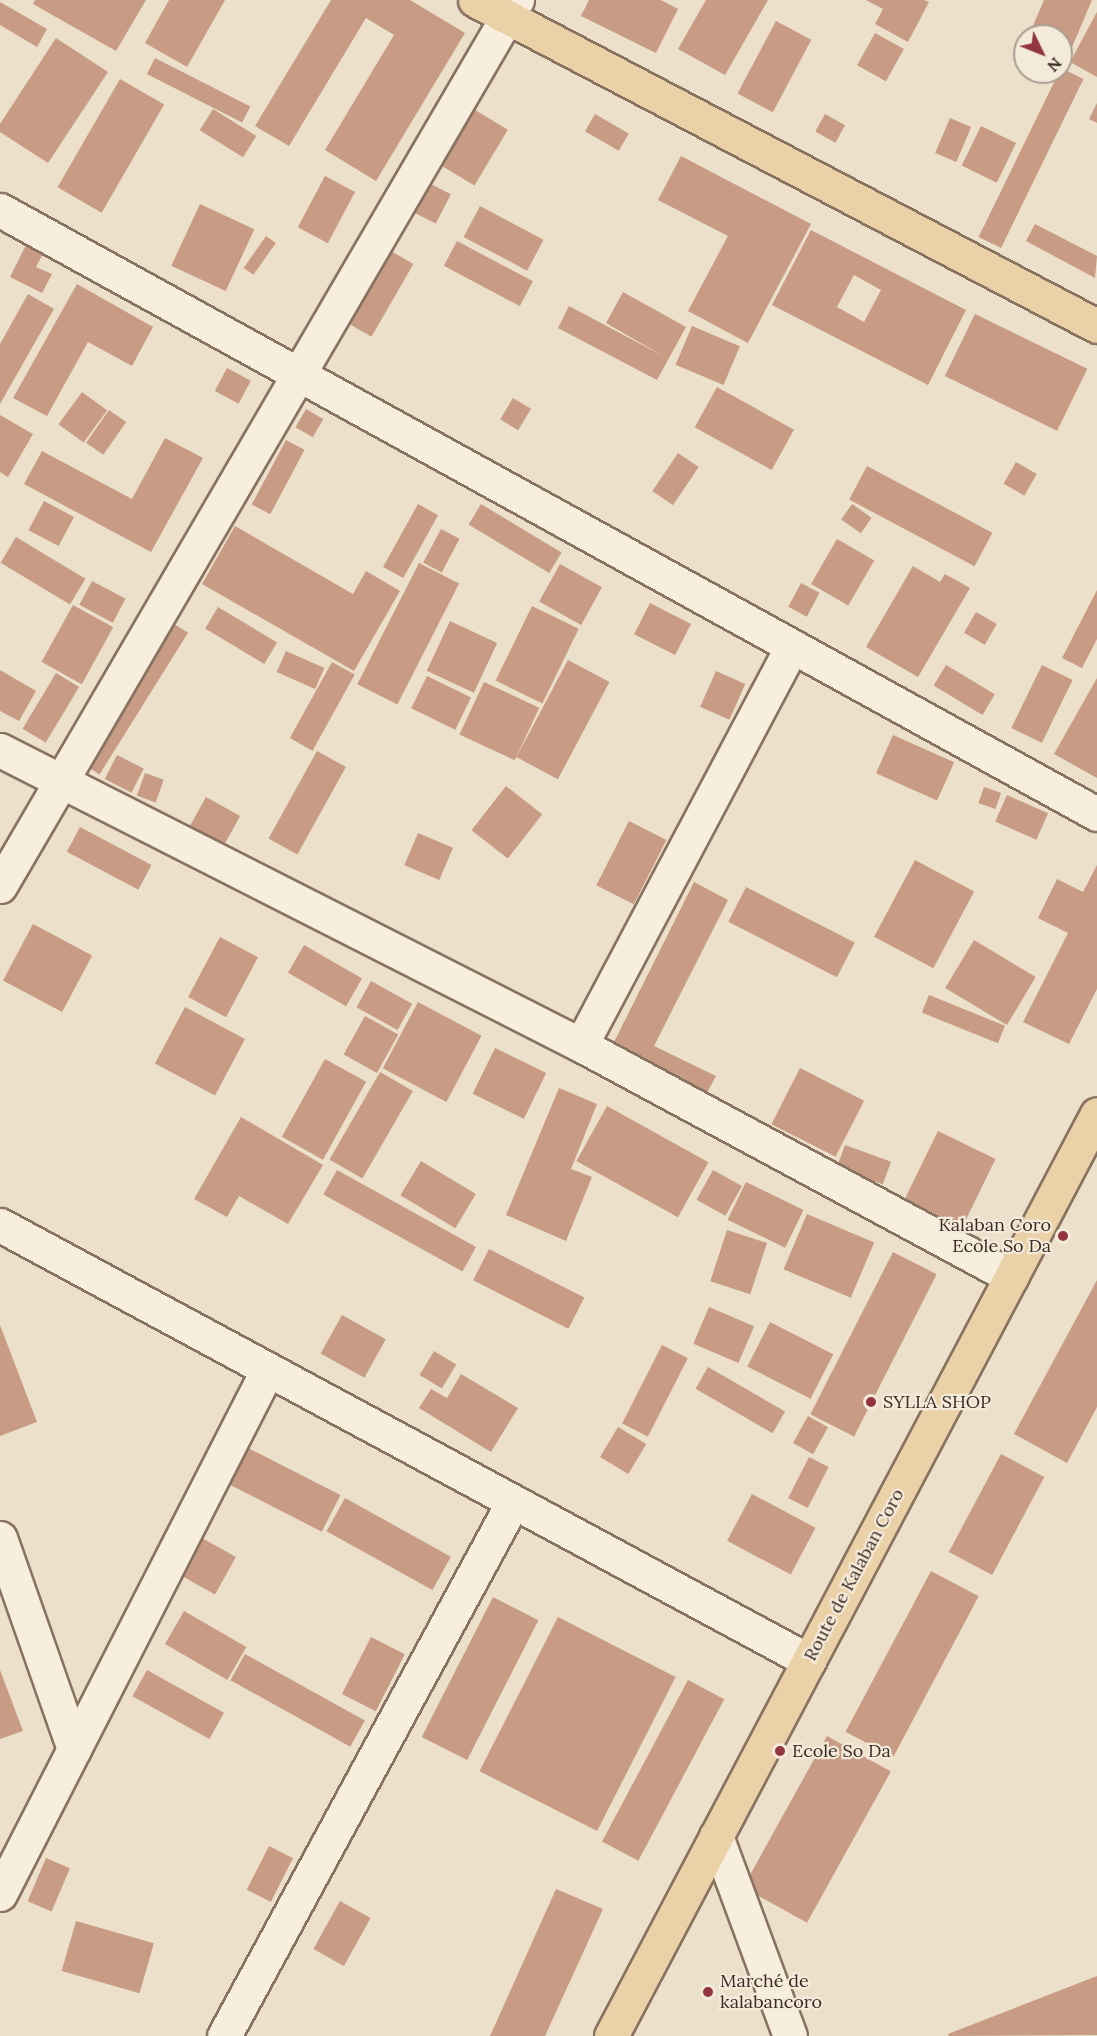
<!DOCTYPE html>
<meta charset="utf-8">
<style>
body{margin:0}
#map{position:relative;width:1097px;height:2036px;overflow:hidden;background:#ece0cb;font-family:Lora,serif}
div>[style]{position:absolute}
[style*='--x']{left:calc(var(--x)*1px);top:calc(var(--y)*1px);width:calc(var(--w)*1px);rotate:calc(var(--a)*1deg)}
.building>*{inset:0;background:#c79b84;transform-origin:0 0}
.roads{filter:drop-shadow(2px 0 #887260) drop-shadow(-2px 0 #887260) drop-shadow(0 2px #887260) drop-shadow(0 -2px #887260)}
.minor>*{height:33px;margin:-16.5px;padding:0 16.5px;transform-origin:16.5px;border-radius:16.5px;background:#f7eede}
.major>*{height:33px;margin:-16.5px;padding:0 16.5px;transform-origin:16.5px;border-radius:16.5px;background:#ebd1a7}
.dots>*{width:16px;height:16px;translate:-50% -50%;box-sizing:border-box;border:3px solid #f4eada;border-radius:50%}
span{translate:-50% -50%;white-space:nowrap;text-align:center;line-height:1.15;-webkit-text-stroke:4.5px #f4eada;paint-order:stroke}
.poi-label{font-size:18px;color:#3a2c23}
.right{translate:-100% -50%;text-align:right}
.left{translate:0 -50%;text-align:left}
.street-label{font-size:18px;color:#3a2c23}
.north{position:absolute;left:1013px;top:24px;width:60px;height:60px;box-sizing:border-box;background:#f4eada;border:2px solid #aa9e91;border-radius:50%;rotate:133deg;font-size:16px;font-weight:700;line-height:24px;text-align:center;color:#3a2c23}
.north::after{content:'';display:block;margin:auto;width:21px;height:27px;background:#92353d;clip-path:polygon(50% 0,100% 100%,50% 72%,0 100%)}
</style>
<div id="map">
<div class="building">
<i style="clip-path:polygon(35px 0,146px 0,116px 51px,33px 4px)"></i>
<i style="clip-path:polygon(169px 0,225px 0,187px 67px,145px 43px)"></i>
<i style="clip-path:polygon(331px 0,410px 0,465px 33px,376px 181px,325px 150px,394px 35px,366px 18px,289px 146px,255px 126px)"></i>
<i style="clip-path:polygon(589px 0,661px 0,678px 9px,656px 53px,581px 16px)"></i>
<i style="clip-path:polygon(706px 0,768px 0,725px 75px,678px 49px)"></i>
<i style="clip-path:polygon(866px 0,924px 0,929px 2px,908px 42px,875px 24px,883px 9px)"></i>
<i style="clip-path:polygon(1044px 0,1092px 0,1070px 52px,1061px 48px,1061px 36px,1029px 35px)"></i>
<i style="clip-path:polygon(0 2px,47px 29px,37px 47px,0 25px)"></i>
<i style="clip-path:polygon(1097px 12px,1097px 77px,1070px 62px)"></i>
<i style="left:776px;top:21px;width:40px;height:82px;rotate:28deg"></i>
<i style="left:875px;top:33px;width:33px;height:37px;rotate:29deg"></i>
<i style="clip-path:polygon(56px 38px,108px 72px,48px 163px,0 132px,0 124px)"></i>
<i style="left:155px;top:58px;width:107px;height:18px;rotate:27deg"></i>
<i style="left:1061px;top:68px;width:25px;height:188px;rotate:26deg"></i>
<i style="left:120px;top:79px;width:51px;height:125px;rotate:30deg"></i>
<i style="clip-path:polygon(1097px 103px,1097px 123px,1089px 119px)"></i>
<i style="left:465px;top:104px;width:50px;height:65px;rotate:31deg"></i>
<i style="left:213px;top:109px;width:51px;height:25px;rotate:32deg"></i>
<i style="left:595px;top:114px;width:39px;height:20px;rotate:30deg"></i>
<i style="left:825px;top:114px;width:23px;height:20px;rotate:29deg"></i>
<i style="left:950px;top:118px;width:23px;height:38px;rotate:23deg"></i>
<i style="left:981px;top:126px;width:39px;height:44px;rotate:26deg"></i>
<i style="clip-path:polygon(681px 156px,811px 224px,748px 343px,688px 311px,728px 236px,658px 200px)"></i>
<i style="left:325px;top:176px;width:34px;height:58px;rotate:28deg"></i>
<i style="left:425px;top:181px;width:29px;height:33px;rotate:27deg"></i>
<i style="left:200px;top:204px;width:60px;height:68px;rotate:25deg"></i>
<i style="left:480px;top:206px;width:72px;height:35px;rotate:28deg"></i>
<i style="clip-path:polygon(1035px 224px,1097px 256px,1095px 278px,1026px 241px)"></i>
<i style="clip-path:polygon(evenodd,811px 230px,966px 310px,928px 385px,772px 305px,811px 230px,854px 275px,881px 290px,864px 322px,837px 307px,854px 275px)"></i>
<i style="left:266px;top:236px;width:12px;height:39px;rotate:35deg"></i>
<i style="left:457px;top:241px;width:86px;height:28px;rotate:28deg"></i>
<i style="clip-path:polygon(27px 243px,44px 252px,36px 267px,52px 274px,42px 293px,10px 277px)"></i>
<i style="left:384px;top:247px;width:34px;height:84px;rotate:30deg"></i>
<i style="clip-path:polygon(77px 284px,153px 327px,132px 366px,88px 342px,47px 416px,13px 398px)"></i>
<i style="clip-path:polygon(623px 292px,686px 327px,657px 380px,558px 328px,569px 306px,663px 356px,606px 323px)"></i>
<i style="clip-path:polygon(28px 294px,54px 309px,0 404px,0 344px)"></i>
<i style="left:975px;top:314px;width:125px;height:69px;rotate:26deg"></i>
<i style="left:692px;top:326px;width:52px;height:42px;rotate:23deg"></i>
<i style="left:227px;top:368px;width:27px;height:26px;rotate:28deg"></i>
<i style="left:717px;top:387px;width:88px;height:46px;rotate:29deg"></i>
<i style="left:82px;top:392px;width:31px;height:40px;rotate:36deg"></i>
<i style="left:513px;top:398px;width:21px;height:25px;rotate:31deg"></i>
<i style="left:306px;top:409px;width:20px;height:21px;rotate:30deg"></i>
<i style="left:109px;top:410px;width:21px;height:40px;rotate:35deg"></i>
<i style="clip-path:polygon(0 415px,33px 434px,8px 477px,0 472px)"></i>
<i style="clip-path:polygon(165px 438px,203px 458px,151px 552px,24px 484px,42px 451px,132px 499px)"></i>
<i style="left:286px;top:440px;width:21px;height:73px;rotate:28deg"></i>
<i style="left:678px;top:453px;width:25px;height:46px;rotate:34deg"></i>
<i style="left:1016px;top:462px;width:24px;height:25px;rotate:30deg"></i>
<i style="left:867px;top:466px;width:142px;height:38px;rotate:28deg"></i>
<i style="left:44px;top:501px;width:34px;height:33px;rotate:28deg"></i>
<i style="left:418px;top:504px;width:23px;height:72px;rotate:29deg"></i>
<i style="left:481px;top:504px;width:94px;height:24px;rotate:31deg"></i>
<i style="left:852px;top:504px;width:24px;height:19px;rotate:35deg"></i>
<i style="clip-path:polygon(235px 526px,353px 594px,366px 571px,400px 591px,354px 671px,202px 584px)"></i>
<i style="left:441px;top:529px;width:21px;height:38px;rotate:28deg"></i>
<i style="left:16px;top:537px;width:81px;height:30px;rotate:31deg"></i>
<i style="left:837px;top:539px;width:43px;height:52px;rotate:30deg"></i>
<i style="left:419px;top:563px;width:45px;height:136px;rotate:27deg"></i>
<i style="left:560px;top:564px;width:48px;height:43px;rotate:29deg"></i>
<i style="clip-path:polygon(913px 566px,940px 582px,945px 574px,970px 588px,918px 677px,866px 647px)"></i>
<i style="left:92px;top:581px;width:38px;height:27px;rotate:28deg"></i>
<i style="left:801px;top:583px;width:21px;height:27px;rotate:28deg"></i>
<i style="clip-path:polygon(1097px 590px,1097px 639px,1082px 668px,1062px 658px)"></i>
<i style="left:650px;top:603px;width:46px;height:35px;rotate:27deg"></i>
<i style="left:73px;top:605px;width:46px;height:65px;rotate:29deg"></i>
<i style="left:532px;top:606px;width:52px;height:83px;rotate:26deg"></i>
<i style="left:218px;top:607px;width:69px;height:25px;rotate:31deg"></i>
<i style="left:976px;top:612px;width:24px;height:24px;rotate:30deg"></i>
<i style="left:166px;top:619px;width:26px;height:167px;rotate:32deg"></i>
<i style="left:450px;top:621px;width:52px;height:55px;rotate:25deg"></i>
<i style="left:286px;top:651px;width:42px;height:23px;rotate:24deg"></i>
<i style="left:568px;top:660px;width:47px;height:110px;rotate:28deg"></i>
<i style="left:332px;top:662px;width:26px;height:87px;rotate:29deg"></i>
<i style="left:946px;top:665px;width:57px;height:24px;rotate:31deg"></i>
<i style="left:1042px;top:665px;width:34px;height:70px;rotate:26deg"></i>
<i style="clip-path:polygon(0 670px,36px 691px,19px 721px,0 711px)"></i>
<i style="left:716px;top:671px;width:32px;height:39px;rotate:24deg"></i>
<i style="left:56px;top:673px;width:27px;height:65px;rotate:31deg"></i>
<i style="left:427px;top:676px;width:49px;height:36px;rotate:26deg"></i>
<i style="clip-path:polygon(1097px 678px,1097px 778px,1054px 754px)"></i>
<i style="left:484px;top:682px;width:61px;height:58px;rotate:25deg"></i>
<i style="left:893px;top:735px;width:67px;height:42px;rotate:24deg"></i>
<i style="left:317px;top:751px;width:33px;height:100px;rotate:29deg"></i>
<i style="left:117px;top:755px;width:30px;height:27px;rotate:27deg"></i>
<i style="left:145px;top:773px;width:20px;height:24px;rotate:20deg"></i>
<i style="left:506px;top:786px;width:46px;height:56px;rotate:38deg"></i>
<i style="left:984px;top:787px;width:18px;height:17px;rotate:19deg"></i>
<i style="left:1007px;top:795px;width:45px;height:29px;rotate:24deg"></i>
<i style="left:206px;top:797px;width:39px;height:34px;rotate:29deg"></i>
<i style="left:629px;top:821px;width:42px;height:72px;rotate:27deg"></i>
<i style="left:80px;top:827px;width:81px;height:28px;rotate:28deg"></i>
<i style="left:418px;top:833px;width:38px;height:35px;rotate:23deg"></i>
<i style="left:915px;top:860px;width:67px;height:87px;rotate:28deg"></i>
<i style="clip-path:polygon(1097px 865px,1097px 989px,1069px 1044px,1023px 1022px,1068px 933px,1038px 918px,1057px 879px,1083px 892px)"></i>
<i style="clip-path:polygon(694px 882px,728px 900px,654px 1046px,716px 1076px,707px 1093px,612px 1046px)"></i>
<i style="left:746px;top:887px;width:122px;height:39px;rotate:27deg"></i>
<i style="left:33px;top:924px;width:67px;height:64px;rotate:28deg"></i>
<i style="left:220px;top:937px;width:43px;height:68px;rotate:28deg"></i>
<i style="left:974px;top:940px;width:72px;height:56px;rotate:31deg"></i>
<i style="left:304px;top:945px;width:67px;height:32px;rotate:30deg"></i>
<i style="left:371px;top:981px;width:47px;height:30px;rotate:29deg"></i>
<i style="left:929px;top:995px;width:82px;height:19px;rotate:22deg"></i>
<i style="left:418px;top:1002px;width:72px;height:75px;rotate:28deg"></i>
<i style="left:185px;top:1007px;width:68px;height:64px;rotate:28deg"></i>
<i style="left:365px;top:1016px;width:38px;height:44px;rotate:29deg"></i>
<i style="left:495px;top:1048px;width:57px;height:51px;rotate:26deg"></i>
<i style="left:325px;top:1059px;width:47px;height:89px;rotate:29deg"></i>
<i style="left:800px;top:1068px;width:72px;height:63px;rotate:27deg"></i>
<i style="left:380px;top:1072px;width:38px;height:101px;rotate:30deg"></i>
<i style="clip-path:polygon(559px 1088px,597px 1104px,571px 1169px,592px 1177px,566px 1241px,506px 1215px)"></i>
<i style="left:607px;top:1106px;width:116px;height:63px;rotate:29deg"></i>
<i style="clip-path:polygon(241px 1117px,323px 1165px,288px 1224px,239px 1196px,227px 1217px,194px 1199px)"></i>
<i style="left:938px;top:1131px;width:64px;height:76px;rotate:26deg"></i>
<i style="left:845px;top:1145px;width:49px;height:24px;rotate:20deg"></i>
<i style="left:421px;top:1161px;width:64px;height:40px;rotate:31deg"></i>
<i style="left:337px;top:1170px;width:159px;height:28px;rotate:29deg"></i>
<i style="left:713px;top:1170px;width:33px;height:34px;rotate:29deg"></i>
<i style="left:746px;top:1182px;width:64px;height:42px;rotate:26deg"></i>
<i style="left:807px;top:1214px;width:73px;height:60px;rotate:23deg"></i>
<i style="left:727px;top:1230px;width:42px;height:54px;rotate:18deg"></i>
<i style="left:489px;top:1249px;width:107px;height:35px;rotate:27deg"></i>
<i style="left:893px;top:1252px;width:49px;height:182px;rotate:27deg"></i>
<i style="clip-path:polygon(1097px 1280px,1097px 1407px,1067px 1463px,1014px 1434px)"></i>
<i style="left:709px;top:1307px;width:49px;height:40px;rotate:23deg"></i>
<i style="left:342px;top:1315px;width:50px;height:44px;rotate:29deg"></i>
<i style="left:770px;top:1322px;width:71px;height:50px;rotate:27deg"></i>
<i style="clip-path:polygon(0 1325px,37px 1422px,0 1436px)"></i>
<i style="left:662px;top:1345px;width:29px;height:88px;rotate:27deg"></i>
<i style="left:434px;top:1351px;width:26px;height:28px;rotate:31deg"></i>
<i style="left:708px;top:1367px;width:89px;height:25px;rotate:30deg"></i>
<i style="clip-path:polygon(461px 1374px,518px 1408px,491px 1452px,419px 1408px,431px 1389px,447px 1398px)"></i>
<i style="left:808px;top:1416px;width:23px;height:31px;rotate:29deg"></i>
<i style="left:618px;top:1427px;width:33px;height:35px;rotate:31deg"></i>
<i style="left:246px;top:1447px;width:106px;height:41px;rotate:27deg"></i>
<i style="left:1001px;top:1454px;width:49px;height:111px;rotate:28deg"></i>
<i style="left:809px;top:1457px;width:22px;height:46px;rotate:27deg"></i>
<i style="left:752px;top:1494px;width:72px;height:53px;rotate:28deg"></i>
<i style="left:345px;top:1498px;width:121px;height:38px;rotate:29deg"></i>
<i style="left:200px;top:1537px;width:41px;height:43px;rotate:29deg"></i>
<i style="left:931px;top:1571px;width:54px;height:182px;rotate:28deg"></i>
<i style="left:493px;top:1597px;width:51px;height:157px;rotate:27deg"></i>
<i style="left:184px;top:1611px;width:72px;height:38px;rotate:30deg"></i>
<i style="left:558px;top:1617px;width:132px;height:173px;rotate:27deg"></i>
<i style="left:371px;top:1637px;width:38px;height:64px;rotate:27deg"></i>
<i style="left:245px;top:1654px;width:137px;height:30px;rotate:29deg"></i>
<i style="clip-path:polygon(0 1670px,23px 1731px,0 1739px)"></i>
<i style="left:147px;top:1670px;width:88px;height:30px;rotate:29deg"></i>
<i style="left:688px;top:1680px;width:41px;height:183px;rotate:28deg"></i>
<i style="left:827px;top:1736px;width:73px;height:173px;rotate:29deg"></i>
<i style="left:269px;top:1846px;width:27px;height:49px;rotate:27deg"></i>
<i style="left:46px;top:1858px;width:26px;height:47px;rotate:23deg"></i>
<i style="clip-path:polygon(556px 1889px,603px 1909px,545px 2036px,490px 2036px)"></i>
<i style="left:340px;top:1901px;width:35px;height:55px;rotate:29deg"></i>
<i style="left:76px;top:1921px;width:81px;height:52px;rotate:16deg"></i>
<i style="clip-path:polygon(1097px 1976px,1097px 2035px,949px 2036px,948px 2034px)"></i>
</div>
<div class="roads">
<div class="minor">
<i style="--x:0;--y:210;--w:1252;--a:28.84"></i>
<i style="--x:0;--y:750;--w:652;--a:26.92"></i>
<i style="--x:581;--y:1045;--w:489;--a:28.3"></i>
<i style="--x:0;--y:886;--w:1026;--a:-59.74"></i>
<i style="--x:581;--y:1045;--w:451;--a:-62.1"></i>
<i style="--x:0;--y:1225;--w:919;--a:28.32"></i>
<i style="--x:0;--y:1538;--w:224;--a:70.7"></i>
<i style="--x:716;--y:1836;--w:213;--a:69.7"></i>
<i style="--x:0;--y:1894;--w:589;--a:-62.96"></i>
<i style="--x:224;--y:2036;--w:607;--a:-61.58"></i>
</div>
<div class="major">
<i style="--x:475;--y:0;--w:702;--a:27.66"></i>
<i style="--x:611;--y:2036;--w:1042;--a:-62.21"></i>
</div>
</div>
<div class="dots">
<i style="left:1063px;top:1236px;background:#92353d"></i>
<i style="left:871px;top:1402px;background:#92353d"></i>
<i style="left:780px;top:1751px;background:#92353d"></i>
<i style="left:708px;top:1992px;background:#92353d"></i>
</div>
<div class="poi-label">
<span class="right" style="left:1051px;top:1236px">Kalaban Coro<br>Ecole So Da</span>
<span class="left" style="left:883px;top:1402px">SYLLA SHOP</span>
<span class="left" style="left:792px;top:1751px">Ecole So Da</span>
<span class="left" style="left:720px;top:1992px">Marché de<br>kalabancoro</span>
</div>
<div class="street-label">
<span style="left:854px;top:1575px;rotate:-62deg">Route de Kalaban Coro</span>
</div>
<div class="north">N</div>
</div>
